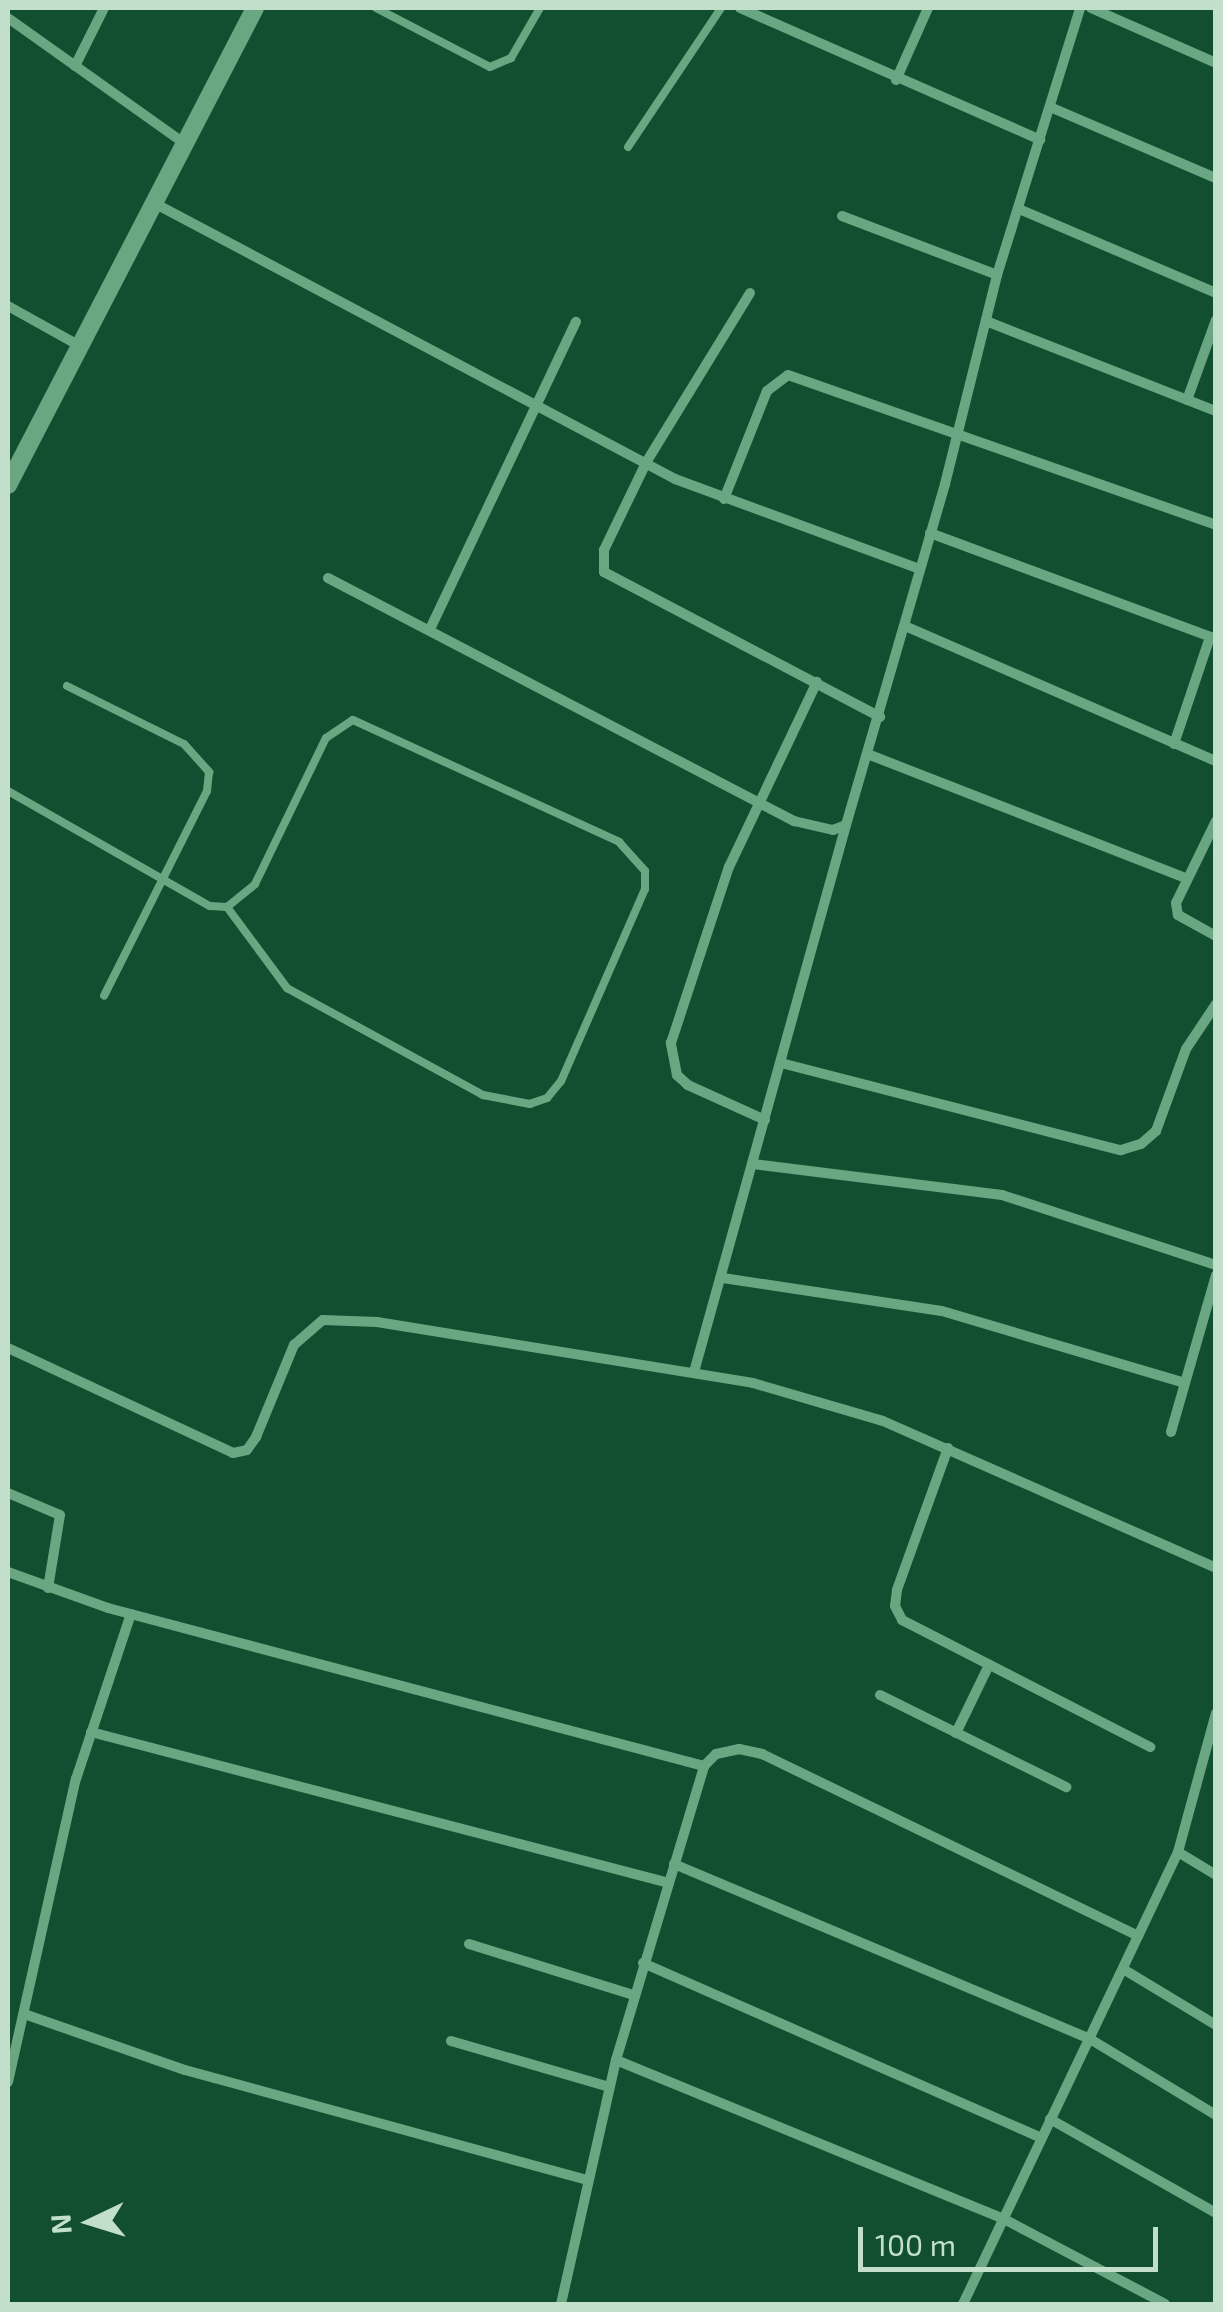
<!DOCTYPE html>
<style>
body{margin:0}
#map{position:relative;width:1223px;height:2312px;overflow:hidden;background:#124f31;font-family:"Exo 2",sans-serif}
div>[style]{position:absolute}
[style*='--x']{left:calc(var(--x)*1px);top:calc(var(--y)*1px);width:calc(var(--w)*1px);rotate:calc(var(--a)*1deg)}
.service>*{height:8px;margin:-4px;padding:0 4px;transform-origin:4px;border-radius:4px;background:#6ba682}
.minor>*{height:10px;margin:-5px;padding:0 5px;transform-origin:5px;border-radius:5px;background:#6ba682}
.tertiary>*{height:18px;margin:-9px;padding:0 9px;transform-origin:9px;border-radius:9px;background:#6ba682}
span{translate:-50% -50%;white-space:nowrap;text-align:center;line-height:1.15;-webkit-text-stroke:8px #124f31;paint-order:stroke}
.frame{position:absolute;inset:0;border:10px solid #c2dfcc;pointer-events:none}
.north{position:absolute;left:40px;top:2172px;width:100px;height:100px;-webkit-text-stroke:8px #124f31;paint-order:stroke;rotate:266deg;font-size:28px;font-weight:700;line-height:40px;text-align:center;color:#c2dfcc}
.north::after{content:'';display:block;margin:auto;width:35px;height:45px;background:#c2dfcc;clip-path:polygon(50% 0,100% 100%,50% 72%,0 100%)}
.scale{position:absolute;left:858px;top:2227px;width:300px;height:45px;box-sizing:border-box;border:5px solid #c2dfcc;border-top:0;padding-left:12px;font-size:30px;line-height:35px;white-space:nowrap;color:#c2dfcc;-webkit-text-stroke:8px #124f31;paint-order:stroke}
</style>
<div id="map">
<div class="service">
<i style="--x:376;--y:8;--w:128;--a:27.4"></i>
<i style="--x:490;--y:67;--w:23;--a:-23"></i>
<i style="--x:511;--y:58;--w:58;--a:-59.9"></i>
<i style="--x:628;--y:147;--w:167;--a:-56.2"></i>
<i style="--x:67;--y:686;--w:131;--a:26.4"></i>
<i style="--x:184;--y:744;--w:38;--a:48"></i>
<i style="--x:209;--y:772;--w:19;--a:96"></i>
<i style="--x:207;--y:791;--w:229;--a:116.7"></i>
<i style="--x:8;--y:791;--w:232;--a:29.7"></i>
<i style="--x:210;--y:906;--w:17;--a:3"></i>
<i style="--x:227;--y:907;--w:36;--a:-39"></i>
<i style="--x:255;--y:884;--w:162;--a:-64.1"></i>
<i style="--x:326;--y:738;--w:32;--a:-34"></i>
<i style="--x:353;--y:720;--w:293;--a:24.6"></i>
<i style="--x:619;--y:842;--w:39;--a:48"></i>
<i style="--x:645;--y:871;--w:18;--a:90"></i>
<i style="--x:645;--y:889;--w:210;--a:113.6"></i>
<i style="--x:561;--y:1081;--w:22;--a:129"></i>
<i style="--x:547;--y:1098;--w:18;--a:161"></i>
<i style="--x:530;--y:1104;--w:48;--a:-169.2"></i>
<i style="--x:483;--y:1095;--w:223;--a:-151.4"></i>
<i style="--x:287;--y:988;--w:101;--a:-126.5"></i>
</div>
<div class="minor">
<i style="--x:740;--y:8;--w:328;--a:23.7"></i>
<i style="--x:1091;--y:8;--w:137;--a:23.7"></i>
<i style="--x:8;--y:18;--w:217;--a:35.4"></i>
<i style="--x:75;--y:66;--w:65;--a:-63.4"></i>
<i style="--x:896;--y:80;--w:79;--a:-66"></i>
<i style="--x:1050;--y:107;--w:181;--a:23.2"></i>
<i style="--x:154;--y:203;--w:590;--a:27.91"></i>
<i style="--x:675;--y:479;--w:261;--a:20.2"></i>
<i style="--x:1019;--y:209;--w:214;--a:23.1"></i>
<i style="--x:842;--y:216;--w:166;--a:20.8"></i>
<i style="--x:750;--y:293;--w:199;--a:121.5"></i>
<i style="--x:646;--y:463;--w:97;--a:115.8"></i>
<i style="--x:604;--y:550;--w:22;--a:90"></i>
<i style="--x:604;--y:572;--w:312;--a:27.7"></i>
<i style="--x:8;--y:306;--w:82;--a:29.1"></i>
<i style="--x:986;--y:321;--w:247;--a:21.4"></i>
<i style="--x:1187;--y:400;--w:85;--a:-70.1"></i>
<i style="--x:724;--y:499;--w:116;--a:-68.3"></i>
<i style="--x:767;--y:391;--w:26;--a:-37"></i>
<i style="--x:788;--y:375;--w:454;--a:19.3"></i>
<i style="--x:930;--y:533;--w:305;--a:20.3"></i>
<i style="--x:328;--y:578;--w:526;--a:27.54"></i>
<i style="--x:794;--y:821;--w:40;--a:13"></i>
<i style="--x:833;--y:830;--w:14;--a:-21"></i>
<i style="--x:846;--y:825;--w:355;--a:-73.8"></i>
<i style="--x:945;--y:484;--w:215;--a:-76"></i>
<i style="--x:997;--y:275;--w:280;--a:-72.7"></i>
<i style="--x:905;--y:626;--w:339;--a:23.5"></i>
<i style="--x:431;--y:627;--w:338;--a:-64.6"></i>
<i style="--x:1174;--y:744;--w:113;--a:-71.4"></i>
<i style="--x:870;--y:755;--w:339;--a:21.3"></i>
<i style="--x:1216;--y:821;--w:91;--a:116"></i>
<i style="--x:1176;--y:903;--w:12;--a:81"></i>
<i style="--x:1178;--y:915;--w:43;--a:28.9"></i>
<i style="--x:781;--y:1063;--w:351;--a:14.4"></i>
<i style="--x:1121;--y:1150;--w:21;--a:-17"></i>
<i style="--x:1141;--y:1144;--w:20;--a:-41"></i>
<i style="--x:1156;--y:1131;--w:87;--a:-69.9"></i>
<i style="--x:1186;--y:1049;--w:54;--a:-56.3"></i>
<i style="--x:765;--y:1120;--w:85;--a:-155.6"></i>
<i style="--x:688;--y:1085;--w:15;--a:-138"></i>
<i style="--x:677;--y:1075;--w:33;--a:-101"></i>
<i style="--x:671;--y:1043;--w:185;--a:-71.8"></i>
<i style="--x:729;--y:867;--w:205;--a:-64.6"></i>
<i style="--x:753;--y:1164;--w:251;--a:7.1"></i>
<i style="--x:1002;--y:1195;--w:225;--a:18.1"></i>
<i style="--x:723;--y:1278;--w:221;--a:8.6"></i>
<i style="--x:942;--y:1311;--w:253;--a:16.5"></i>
<i style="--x:8;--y:1348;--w:248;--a:25"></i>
<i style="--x:233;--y:1453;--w:14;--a:-12"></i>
<i style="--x:247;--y:1450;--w:16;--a:-55"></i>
<i style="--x:256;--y:1437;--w:100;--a:-67.6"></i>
<i style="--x:294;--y:1345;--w:38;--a:-41"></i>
<i style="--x:323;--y:1320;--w:54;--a:2.1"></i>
<i style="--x:377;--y:1322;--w:381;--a:9.2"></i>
<i style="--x:753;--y:1383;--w:135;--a:16.3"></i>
<i style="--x:883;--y:1421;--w:364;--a:23.8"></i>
<i style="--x:694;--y:1372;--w:568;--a:-74.47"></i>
<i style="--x:1171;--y:1432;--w:163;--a:-74"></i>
<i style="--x:948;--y:1448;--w:151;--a:109.8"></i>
<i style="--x:897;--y:1590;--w:16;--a:97"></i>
<i style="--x:895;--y:1606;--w:16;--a:63"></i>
<i style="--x:902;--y:1620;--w:279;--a:27.1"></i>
<i style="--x:8;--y:1493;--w:56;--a:22.9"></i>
<i style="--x:60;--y:1515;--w:74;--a:99.3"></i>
<i style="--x:8;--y:1572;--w:106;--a:19.8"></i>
<i style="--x:108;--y:1608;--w:617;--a:14.85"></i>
<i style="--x:880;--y:1695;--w:208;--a:26.3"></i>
<i style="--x:91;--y:1732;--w:597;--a:14.64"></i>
<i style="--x:956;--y:1733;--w:76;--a:-64.1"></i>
<i style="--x:1178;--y:1852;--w:44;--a:31.2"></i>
<i style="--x:674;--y:1864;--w:451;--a:22.8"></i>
<i style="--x:1090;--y:2039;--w:147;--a:31.1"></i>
<i style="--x:469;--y:1944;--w:173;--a:17.2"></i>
<i style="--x:643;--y:1963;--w:435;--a:23.7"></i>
<i style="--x:1123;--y:1969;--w:109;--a:31.1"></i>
<i style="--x:27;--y:2015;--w:167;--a:19.2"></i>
<i style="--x:185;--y:2070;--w:418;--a:15.3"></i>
<i style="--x:451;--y:2041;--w:165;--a:16.2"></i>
<i style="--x:616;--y:2060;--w:419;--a:22.3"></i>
<i style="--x:1004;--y:2219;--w:182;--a:27.8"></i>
<i style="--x:8;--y:2082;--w:311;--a:-77.4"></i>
<i style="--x:76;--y:1779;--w:174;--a:-71.6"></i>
<i style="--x:1050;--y:2119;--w:191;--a:29.5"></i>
<i style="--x:561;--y:2304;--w:250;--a:-77.3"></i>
<i style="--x:616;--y:2060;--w:307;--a:-73.3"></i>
<i style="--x:704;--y:1766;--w:17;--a:-45"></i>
<i style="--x:716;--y:1754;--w:24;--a:-12"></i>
<i style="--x:739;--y:1749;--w:24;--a:12"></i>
<i style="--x:762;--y:1754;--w:418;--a:25.8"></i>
<i style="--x:963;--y:2304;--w:501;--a:-64.56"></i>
<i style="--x:1178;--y:1852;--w:144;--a:-74.7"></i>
</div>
<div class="tertiary">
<i style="--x:8;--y:485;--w:537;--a:-62.62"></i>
</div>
<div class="frame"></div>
<div class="north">N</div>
<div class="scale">100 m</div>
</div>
